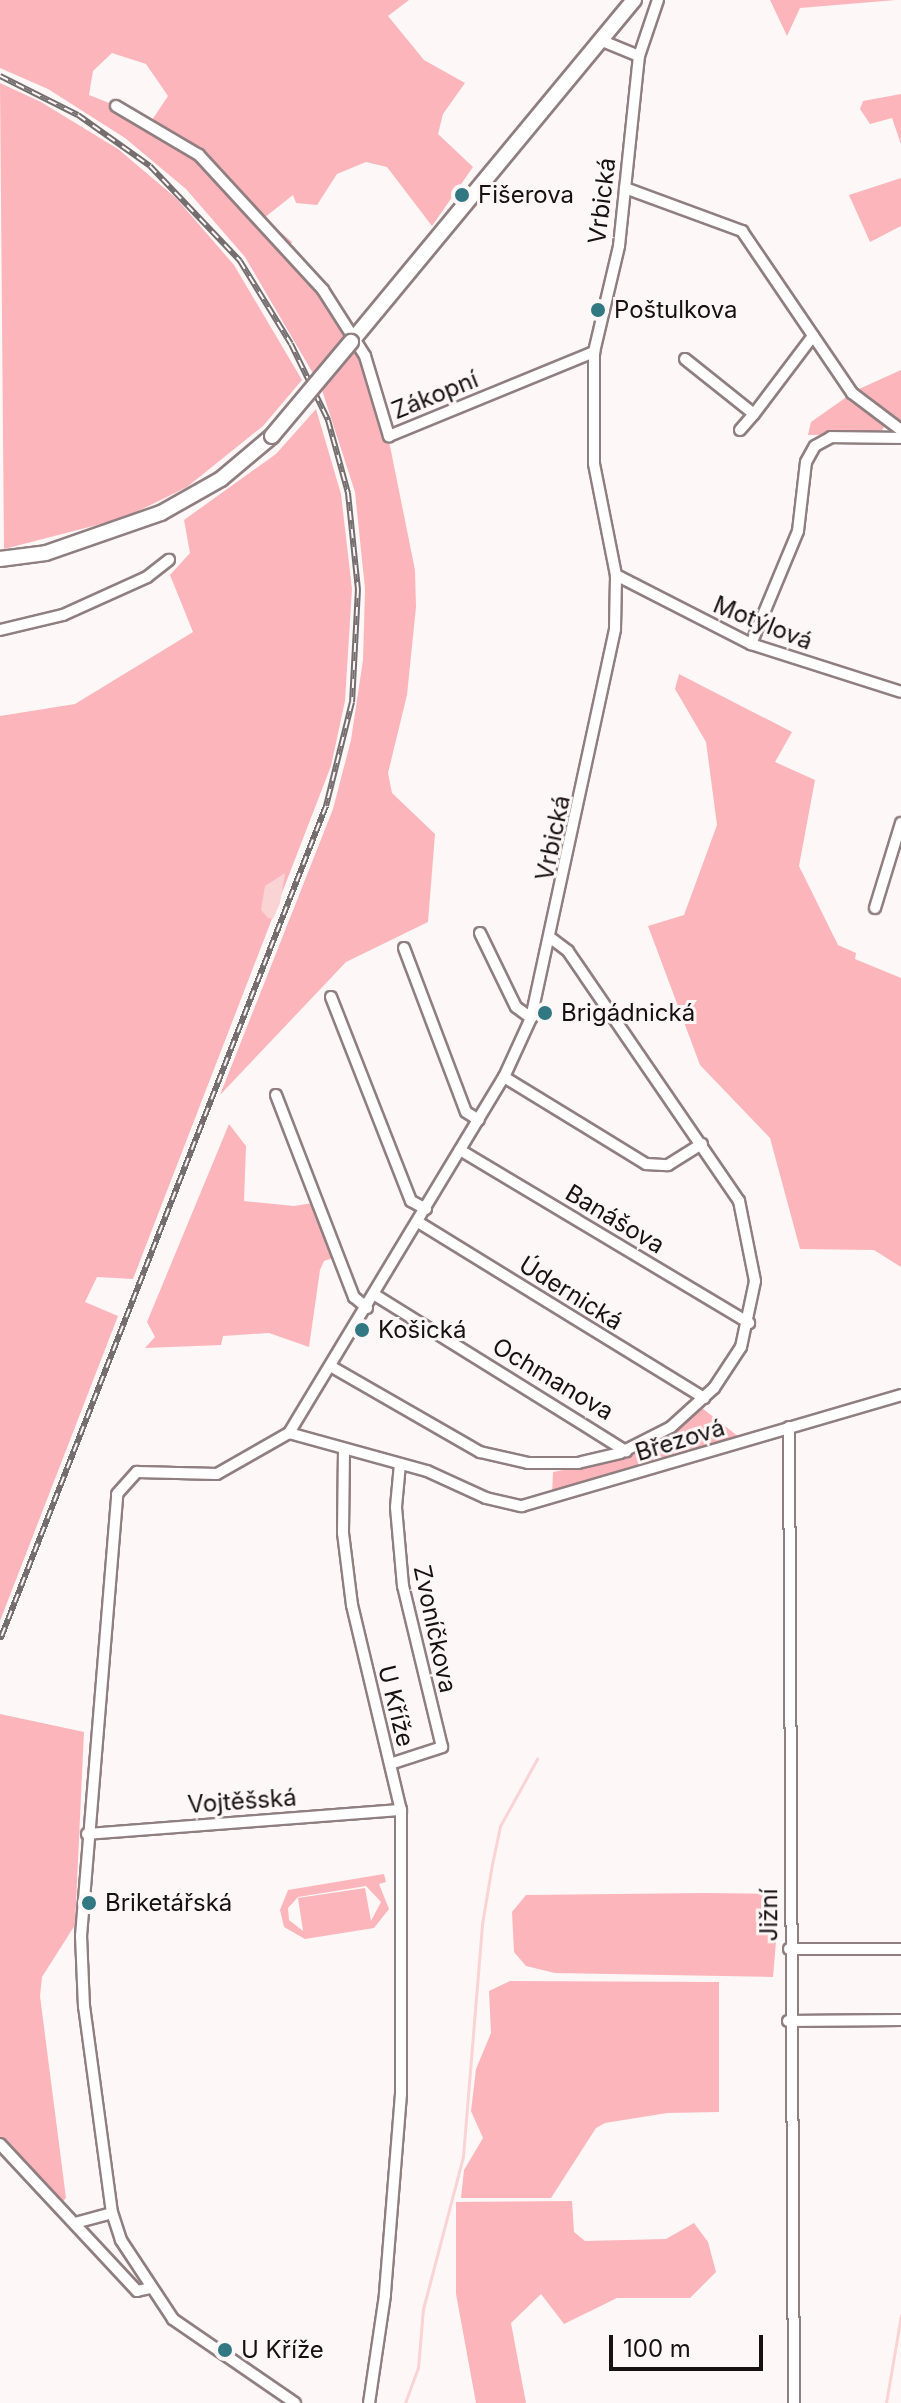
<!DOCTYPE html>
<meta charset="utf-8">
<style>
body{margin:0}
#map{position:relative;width:901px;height:2403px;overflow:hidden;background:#fef7f7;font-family:Inter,sans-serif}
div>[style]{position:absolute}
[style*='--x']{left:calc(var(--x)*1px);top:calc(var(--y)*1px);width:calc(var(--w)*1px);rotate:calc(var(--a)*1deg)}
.green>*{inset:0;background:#fcb5ba}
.water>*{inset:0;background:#fad3d5}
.stream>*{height:3px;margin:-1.5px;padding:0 1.5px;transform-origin:1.5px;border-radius:1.5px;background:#fad3d5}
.roads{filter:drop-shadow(2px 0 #907f80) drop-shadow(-2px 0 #907f80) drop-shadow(0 2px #907f80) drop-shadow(0 -2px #907f80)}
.street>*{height:10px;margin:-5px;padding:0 5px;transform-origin:5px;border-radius:5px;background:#fff}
.secondary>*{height:14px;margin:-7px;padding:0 7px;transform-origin:7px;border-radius:7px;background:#fff}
.rail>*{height:6px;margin-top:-3px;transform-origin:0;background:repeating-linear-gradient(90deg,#fef7f7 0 9px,#746e6e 0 18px);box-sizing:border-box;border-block:2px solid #746e6e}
.bridges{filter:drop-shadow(2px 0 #907f80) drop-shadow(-2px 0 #907f80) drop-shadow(0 2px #907f80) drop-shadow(0 -2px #907f80)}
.secondary-bridge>*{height:14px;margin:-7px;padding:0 7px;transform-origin:7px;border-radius:7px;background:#fff}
.dots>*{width:22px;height:22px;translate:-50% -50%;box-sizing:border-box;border:4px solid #fef7f7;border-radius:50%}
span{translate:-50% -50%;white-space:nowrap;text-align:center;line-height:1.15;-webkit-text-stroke:6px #fef7f7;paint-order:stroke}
.poi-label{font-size:24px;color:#171112}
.left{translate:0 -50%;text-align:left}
.street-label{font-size:24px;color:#171112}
.scale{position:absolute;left:609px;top:2335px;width:154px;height:36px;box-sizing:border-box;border:4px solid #171112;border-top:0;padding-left:10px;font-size:24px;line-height:28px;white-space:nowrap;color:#171112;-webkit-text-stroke:6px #fef7f7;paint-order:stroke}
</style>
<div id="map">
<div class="green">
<i style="clip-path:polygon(evenodd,0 0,409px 0,388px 16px,424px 60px,465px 83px,443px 114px,438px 134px,473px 167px,432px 226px,387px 167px,366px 162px,337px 174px,317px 205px,296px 203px,293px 195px,264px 218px,292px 242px,285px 257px,319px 290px,362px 357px,390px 446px,415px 570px,416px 607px,407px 695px,388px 773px,392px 793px,435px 834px,428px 922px,346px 962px,220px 1095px,333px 809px,351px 740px,363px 660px,365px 589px,355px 492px,321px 387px,245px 257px,186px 189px,125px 138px,48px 89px,0 68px,0 0,112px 53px,146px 64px,168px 96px,152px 120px,89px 95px,93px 71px,112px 53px)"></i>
<i style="clip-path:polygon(770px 0,896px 0,800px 8px,787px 36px)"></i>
<i style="clip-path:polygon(0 83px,41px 102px,118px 149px,176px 198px,234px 265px,302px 380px,263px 426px,187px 487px,124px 518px,4px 549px)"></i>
<i style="clip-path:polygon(901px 94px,901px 144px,892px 118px,870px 124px,860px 109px,863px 101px)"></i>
<i style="clip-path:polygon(901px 178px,901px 226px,870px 242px,849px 195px)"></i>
<i style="clip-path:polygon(901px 370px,901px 421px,859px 389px)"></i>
<i style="clip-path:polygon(848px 396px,886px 423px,880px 434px,808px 435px,811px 422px)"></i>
<i style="clip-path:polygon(316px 409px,341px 494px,352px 589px,345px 701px,331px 766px,133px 1279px,97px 1277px,85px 1302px,118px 1316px,0 1621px,0 716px,75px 704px,193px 632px,170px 575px,190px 553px,184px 520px,276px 454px)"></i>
<i style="clip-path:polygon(679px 674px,792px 732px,775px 762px,815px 780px,799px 866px,838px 945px,856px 953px,855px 959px,901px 978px,901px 1267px,874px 1250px,800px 1249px,770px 1138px,700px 1065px,648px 926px,684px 915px,717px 825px,706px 742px,675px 689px)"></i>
<i style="clip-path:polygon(229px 1124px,246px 1146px,244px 1201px,294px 1206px,313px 1203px,333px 1258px,324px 1261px,320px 1270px,309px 1347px,269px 1333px,223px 1336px,221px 1345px,145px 1348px,155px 1337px,147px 1322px)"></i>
<i style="clip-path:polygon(702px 1408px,739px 1437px,552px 1496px,553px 1472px,628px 1458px,674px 1432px)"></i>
<i style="clip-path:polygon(0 1714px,84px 1732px,75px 1925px,42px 1977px,40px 1996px,66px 2198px,61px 2203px,0 2138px)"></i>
<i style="clip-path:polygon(evenodd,384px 1874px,386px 1882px,379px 1884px,389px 1909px,374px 1928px,305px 1939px,284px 1927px,280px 1910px,288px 1890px,384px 1874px,366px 1886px,381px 1902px,371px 1921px,365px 1888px,298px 1898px,303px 1931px,289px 1920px,288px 1908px,298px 1897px,366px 1886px)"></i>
<i style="clip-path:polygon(706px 1893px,780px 1894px,773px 1977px,555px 1973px,526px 1966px,514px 1952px,512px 1912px,526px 1895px)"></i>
<i style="clip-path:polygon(510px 1981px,719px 1982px,719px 2112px,667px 2113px,605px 2123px,596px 2128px,551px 2198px,461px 2198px,464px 2170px,483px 2138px,471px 2111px,476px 2069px,491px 2033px,489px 1991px)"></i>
<i style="clip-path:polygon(572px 2201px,574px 2232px,585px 2241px,666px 2239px,694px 2223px,708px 2242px,716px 2272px,690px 2298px,617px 2298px,564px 2324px,541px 2294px,511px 2323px,526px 2403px,476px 2403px,456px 2294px,456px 2202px)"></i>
</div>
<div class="water">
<i style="clip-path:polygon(285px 873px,280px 903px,273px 919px,268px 918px,261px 910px,265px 886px)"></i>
</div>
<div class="stream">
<i style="--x:405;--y:2403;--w:37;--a:-70"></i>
<i style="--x:418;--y:2368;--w:59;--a:-85.2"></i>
<i style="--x:423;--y:2309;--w:158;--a:-75.3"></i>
<i style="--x:463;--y:2156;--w:233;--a:-85.3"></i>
<i style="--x:482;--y:1924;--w:61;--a:-80.5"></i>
<i style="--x:492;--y:1864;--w:39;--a:-78"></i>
<i style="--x:500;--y:1826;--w:77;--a:-61.1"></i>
<i style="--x:886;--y:2403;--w:89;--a:-80.3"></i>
</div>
<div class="roads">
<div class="street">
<i style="--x:600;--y:40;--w:42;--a:22.3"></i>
<i style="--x:116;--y:106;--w:96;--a:30.6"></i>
<i style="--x:199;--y:155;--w:183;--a:47.4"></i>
<i style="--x:323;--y:290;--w:78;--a:57.5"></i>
<i style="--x:365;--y:356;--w:84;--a:73.3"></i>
<i style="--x:389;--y:436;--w:222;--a:-22.3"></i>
<i style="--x:625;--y:188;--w:125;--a:20.2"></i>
<i style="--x:742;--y:231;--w:196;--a:55.8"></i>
<i style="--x:852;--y:393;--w:61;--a:37.1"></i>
<i style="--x:685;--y:359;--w:88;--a:38.6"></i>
<i style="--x:754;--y:414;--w:98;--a:-52.9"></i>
<i style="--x:740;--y:430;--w:21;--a:-49"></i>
<i style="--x:616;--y:575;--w:152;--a:27.1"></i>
<i style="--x:751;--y:644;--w:157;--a:17.7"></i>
<i style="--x:0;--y:630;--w:65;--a:-13.4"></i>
<i style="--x:63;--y:615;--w:92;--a:-24.3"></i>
<i style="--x:147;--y:577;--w:28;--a:-38"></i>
<i style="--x:751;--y:644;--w:122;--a:-67.4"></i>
<i style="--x:798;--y:531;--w:69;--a:-83.4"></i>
<i style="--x:806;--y:462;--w:18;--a:-61"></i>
<i style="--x:815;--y:446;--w:18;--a:-29"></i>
<i style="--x:831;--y:437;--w:70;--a:0.8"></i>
<i style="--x:875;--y:908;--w:89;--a:-73"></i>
<i style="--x:480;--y:933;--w:82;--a:64.1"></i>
<i style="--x:516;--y:1007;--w:19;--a:36"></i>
<i style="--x:404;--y:948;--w:175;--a:69.3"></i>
<i style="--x:466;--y:1112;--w:15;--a:32"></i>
<i style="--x:331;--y:997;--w:219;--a:68.6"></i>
<i style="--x:411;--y:1201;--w:17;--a:28"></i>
<i style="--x:504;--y:1077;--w:167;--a:31.5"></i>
<i style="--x:646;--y:1164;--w:22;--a:3"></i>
<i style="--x:668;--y:1165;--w:40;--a:-32"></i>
<i style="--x:276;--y:1095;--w:217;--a:68.9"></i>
<i style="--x:354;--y:1297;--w:17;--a:40"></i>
<i style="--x:460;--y:1150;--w:337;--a:30.9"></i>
<i style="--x:418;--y:1222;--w:336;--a:31.6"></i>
<i style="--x:375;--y:1295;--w:296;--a:31.9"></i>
<i style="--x:332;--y:1367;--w:171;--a:29.9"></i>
<i style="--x:480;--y:1452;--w:49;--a:12.9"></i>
<i style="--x:528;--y:1463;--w:50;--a:0"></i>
<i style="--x:578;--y:1463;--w:43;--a:-13.4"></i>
<i style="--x:620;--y:1453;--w:57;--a:-27"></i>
<i style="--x:671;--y:1427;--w:58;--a:-42.2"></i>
<i style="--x:714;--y:1388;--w:49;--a:-56.6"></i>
<i style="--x:741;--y:1347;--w:67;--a:-78"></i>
<i style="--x:755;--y:1281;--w:82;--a:-101.3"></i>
<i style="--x:739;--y:1201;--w:303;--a:-124.4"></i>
<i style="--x:568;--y:951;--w:20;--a:-143"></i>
<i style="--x:789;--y:1427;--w:976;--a:89.71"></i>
<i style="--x:289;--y:1433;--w:143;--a:15.4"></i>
<i style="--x:427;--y:1471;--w:65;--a:24.6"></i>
<i style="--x:486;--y:1498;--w:37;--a:13"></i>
<i style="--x:522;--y:1506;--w:395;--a:-16.3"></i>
<i style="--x:344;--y:1450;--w:83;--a:90.7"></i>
<i style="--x:343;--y:1533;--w:73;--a:82.9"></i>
<i style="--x:352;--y:1605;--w:211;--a:76.6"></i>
<i style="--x:401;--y:1810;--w:284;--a:90"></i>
<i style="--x:401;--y:2094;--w:202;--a:94.6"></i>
<i style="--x:385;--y:2295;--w:109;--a:98.4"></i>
<i style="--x:390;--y:1764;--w:55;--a:-18.1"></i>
<i style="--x:442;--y:1747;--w:166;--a:-103.6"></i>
<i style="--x:403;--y:1586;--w:79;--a:-95.1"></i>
<i style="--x:396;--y:1507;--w:43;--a:-84.7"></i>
<i style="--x:87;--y:1834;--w:315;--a:-4.4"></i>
<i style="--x:789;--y:1949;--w:112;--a:0"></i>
<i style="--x:788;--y:2021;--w:113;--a:-0.5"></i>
<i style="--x:0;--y:2144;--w:201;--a:47"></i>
<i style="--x:137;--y:2291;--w:13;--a:-13"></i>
<i style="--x:75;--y:2223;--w:38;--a:-15"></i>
<i style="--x:295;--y:2403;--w:148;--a:-145.5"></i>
<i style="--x:173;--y:2319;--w:95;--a:-123.4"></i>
<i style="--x:121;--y:2240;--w:28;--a:-108"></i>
<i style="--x:112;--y:2213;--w:208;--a:-97.7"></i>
<i style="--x:84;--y:2007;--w:71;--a:-92.4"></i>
<i style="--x:81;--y:1936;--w:443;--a:-85.3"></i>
<i style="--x:117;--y:1494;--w:30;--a:-48"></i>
<i style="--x:137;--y:1472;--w:80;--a:1.4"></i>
<i style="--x:217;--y:1474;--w:83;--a:-29.7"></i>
<i style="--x:289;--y:1433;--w:416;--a:-58.9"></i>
<i style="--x:504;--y:1077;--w:65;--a:-65.4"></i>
<i style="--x:531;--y:1018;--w:398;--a:-77.8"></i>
<i style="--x:615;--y:629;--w:54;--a:-88.9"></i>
<i style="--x:616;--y:575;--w:113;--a:-101.2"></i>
<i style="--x:594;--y:464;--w:112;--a:-90"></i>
<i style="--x:594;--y:352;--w:109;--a:-76.7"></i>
<i style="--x:619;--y:246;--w:191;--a:-84"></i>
<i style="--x:639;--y:56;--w:59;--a:-71.3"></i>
</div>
<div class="secondary">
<i style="--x:351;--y:342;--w:444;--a:-50.4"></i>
<i style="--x:0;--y:559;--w:46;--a:-7.4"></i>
<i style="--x:46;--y:553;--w:122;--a:-19.2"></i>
<i style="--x:161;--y:513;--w:69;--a:-29.5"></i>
<i style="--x:221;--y:479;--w:67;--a:-40.1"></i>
</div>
</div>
<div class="rail">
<i style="--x:0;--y:76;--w:87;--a:26.6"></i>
<i style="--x:78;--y:115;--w:88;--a:35.3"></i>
<i style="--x:150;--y:166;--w:131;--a:46.5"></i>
<i style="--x:240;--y:261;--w:97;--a:58.4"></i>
<i style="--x:291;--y:344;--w:85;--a:64"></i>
<i style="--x:328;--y:420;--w:76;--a:74.7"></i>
<i style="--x:348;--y:493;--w:97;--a:84.1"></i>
<i style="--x:358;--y:589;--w:113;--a:93"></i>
<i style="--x:352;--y:702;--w:107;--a:104"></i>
<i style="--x:326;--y:806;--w:895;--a:111.35"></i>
</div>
<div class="bridges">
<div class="secondary-bridge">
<i style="--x:272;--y:436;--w:123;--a:-50"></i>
</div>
</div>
<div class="dots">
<i style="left:462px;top:195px;background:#317883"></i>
<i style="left:598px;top:310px;background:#317883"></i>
<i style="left:545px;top:1013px;background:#317883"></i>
<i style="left:362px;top:1330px;background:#317883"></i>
<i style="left:89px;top:1903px;background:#317883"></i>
<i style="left:225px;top:2350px;background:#317883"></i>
</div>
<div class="poi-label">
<span class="left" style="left:478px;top:195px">Fišerova</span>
<span class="left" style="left:614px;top:310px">Poštulkova</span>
<span class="left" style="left:561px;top:1013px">Brigádnická</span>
<span class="left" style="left:378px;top:1330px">Košická</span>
<span class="left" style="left:105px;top:1903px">Briketářská</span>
<span class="left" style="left:241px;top:2350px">U Kříže</span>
</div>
<div class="street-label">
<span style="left:602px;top:201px;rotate:-83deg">Vrbická</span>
<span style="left:435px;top:395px;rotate:-22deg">Zákopní</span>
<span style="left:763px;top:623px;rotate:22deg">Motýlová</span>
<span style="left:553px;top:838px;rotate:-78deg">Vrbická</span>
<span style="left:615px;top:1219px;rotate:31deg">Banášova</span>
<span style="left:571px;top:1293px;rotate:32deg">Údernická</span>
<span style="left:553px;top:1379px;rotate:31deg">Ochmanova</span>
<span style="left:680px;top:1440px;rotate:-17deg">Březová</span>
<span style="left:435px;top:1629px;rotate:78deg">Zvoníčkova</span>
<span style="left:396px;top:1706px;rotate:76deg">U Kříže</span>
<span style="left:242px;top:1801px;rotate:-4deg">Vojtěšská</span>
<span style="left:769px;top:1915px;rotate:-90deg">Jižní</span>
</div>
<div class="scale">100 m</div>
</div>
